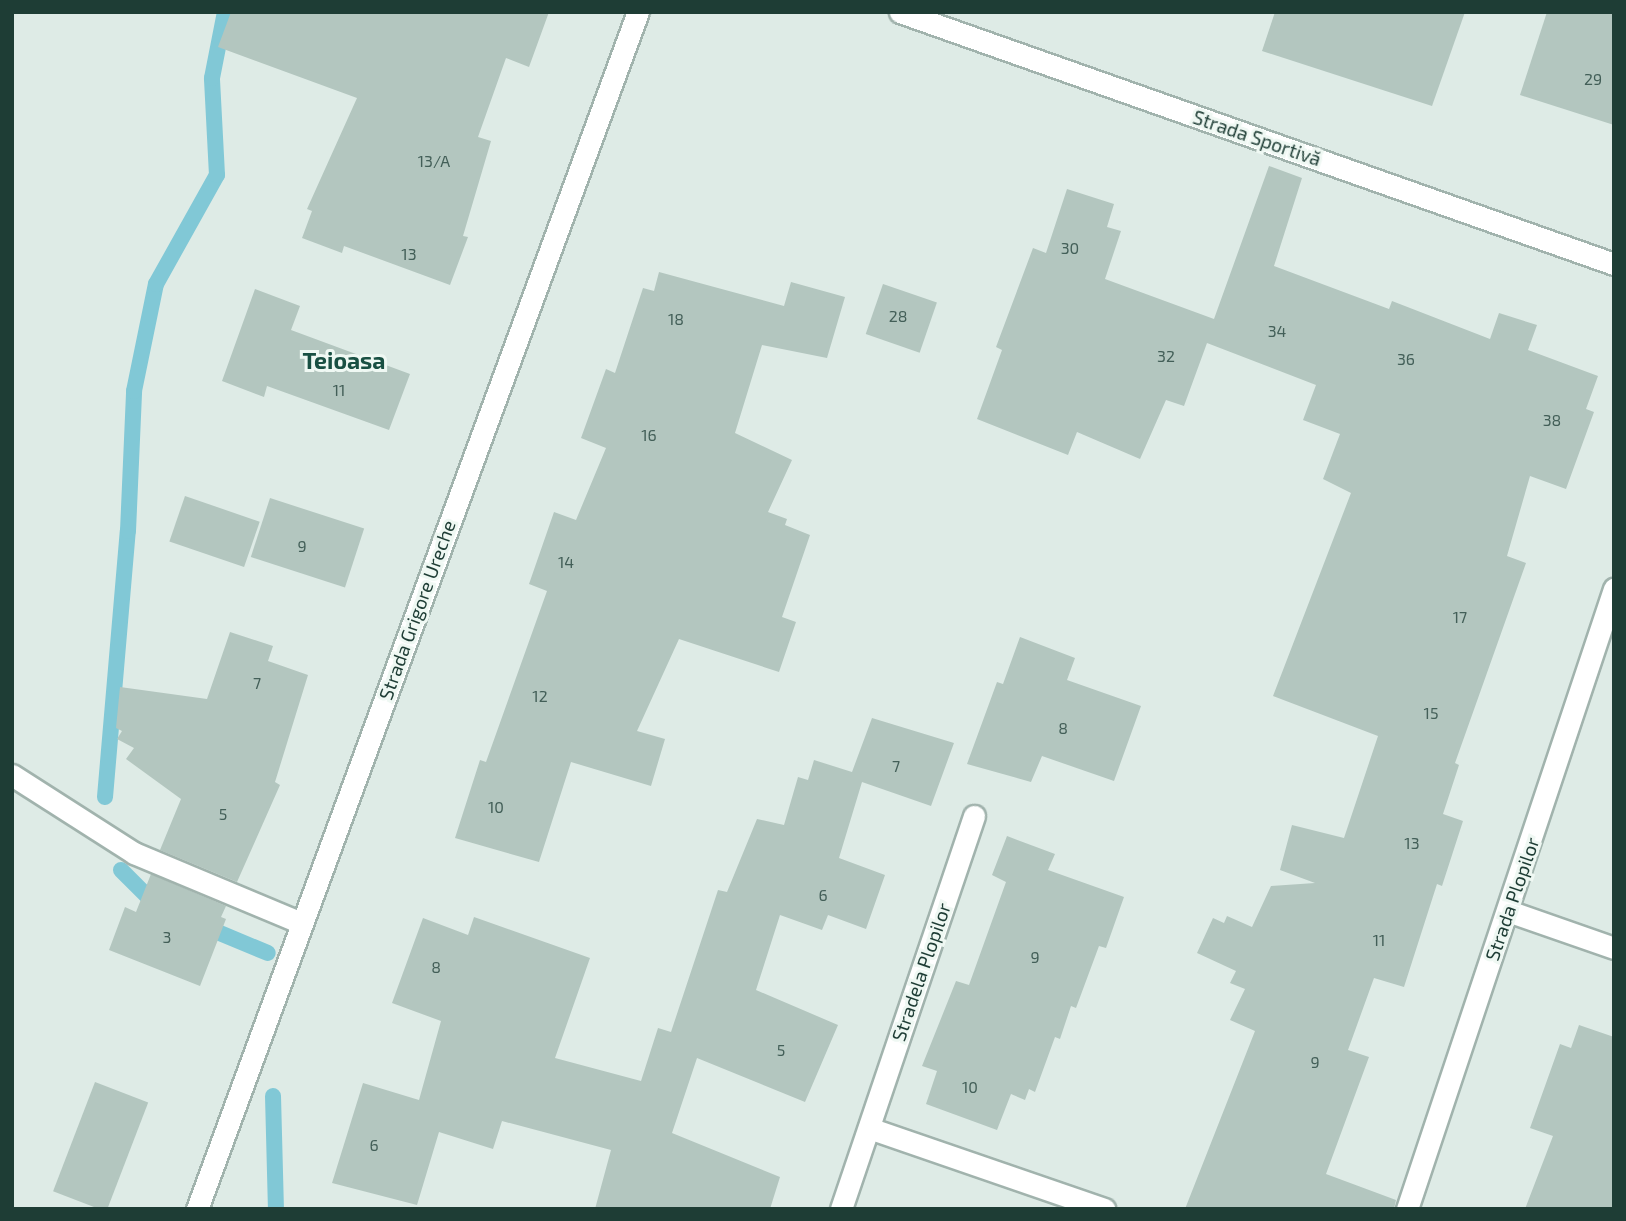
<!DOCTYPE html>
<meta charset="utf-8">
<style>
body{margin:0}
#map{position:relative;width:1626px;height:1221px;overflow:hidden;background:#deebe6;font-family:"Exo 2",sans-serif}
div>[style]{position:absolute}
[style*='--x']{left:calc(var(--x)*1px);top:calc(var(--y)*1px);width:calc(var(--w)*1px);rotate:calc(var(--a)*1deg)}
.stream>*{height:16px;margin:-8px;padding:0 8px;transform-origin:8px;border-radius:8px;background:#81c8d6}
.building>*{inset:0;background:#b3c6bf;transform-origin:0 0}
.roads{filter:drop-shadow(2px 0 #a1b3ad) drop-shadow(-2px 0 #a1b3ad) drop-shadow(0 2px #a1b3ad) drop-shadow(0 -2px #a1b3ad)}
.minor>*{height:21px;margin:-10.5px;padding:0 10.5px;transform-origin:10.5px;border-radius:10.5px;background:#fff}
span{translate:-50% -50%;white-space:nowrap;text-align:center;line-height:1.15;-webkit-text-stroke:6px #eff8f3;paint-order:stroke}
.number-label{font-size:16px;color:#435f58}
.number-label span{-webkit-text-stroke-width:0}
.street-label{font-size:19px;color:#1e3d35}
.quarter-label{font-size:23px;color:#195043;font-weight:700}
.frame{position:absolute;inset:0;border:14px solid #1e3d35;pointer-events:none}
</style>
<div id="map">
<div class="stream">
<i style="--x:105;--y:797;--w:267;--a:-85.1"></i>
<i style="--x:128;--y:531;--w:140;--a:-87.5"></i>
<i style="--x:134;--y:391;--w:109;--a:-78.4"></i>
<i style="--x:156;--y:284;--w:125;--a:-60.8"></i>
<i style="--x:217;--y:175;--w:97;--a:-93"></i>
<i style="--x:212;--y:78;--w:67;--a:-78.9"></i>
<i style="--x:121;--y:870;--w:54;--a:45"></i>
<i style="--x:203;--y:926;--w:70;--a:22.6"></i>
<i style="--x:273;--y:1096;--w:113;--a:88.5"></i>
</div>
<div class="building">
<i style="clip-path:polygon(231px 12px,549px 12px,529px 67px,506px 58px,478px 137px,491px 141px,463px 236px,468px 237px,450px 285px,344px 246px,342px 253px,302px 238px,312px 211px,307px 209px,357px 98px,218px 47px)"></i>
<i style="clip-path:polygon(1275px 12px,1465px 12px,1432px 106px,1262px 51px)"></i>
<i style="clip-path:polygon(1547px 12px,1614px 12px,1614px 125px,1520px 95px)"></i>
<i style="clip-path:polygon(1269px 166px,1302px 178px,1274px 266px,1389px 309px,1392px 301px,1490px 339px,1499px 313px,1537px 325px,1528px 350px,1598px 376px,1586px 409px,1594px 412px,1566px 489px,1530px 476px,1507px 556px,1526px 563px,1455px 763px,1459px 765px,1443px 814px,1463px 821px,1442px 886px,1437px 884px,1404px 987px,1374px 978px,1348px 1050px,1369px 1057px,1326px 1174px,1396px 1200px,1394px 1209px,1185px 1209px,1255px 1031px,1230px 1020px,1245px 989px,1230px 983px,1236px 971px,1197px 953px,1213px 918px,1224px 923px,1227px 916px,1252px 927px,1271px 886px,1315px 883px,1280px 870px,1292px 825px,1344px 838px,1378px 736px,1273px 696px,1351px 493px,1323px 479px,1340px 434px,1303px 420px,1316px 385px,1207px 343px,1184px 406px,1166px 400px,1140px 459px,1077px 432px,1068px 455px,977px 419px,1002px 350px,996px 347px,1033px 248px,1046px 253px,1067px 189px,1114px 204px,1107px 227px,1121px 231px,1105px 279px,1214px 319px)"></i>
<i style="clip-path:polygon(659px 272px,784px 306px,791px 282px,845px 297px,827px 358px,762px 345px,735px 433px,792px 460px,768px 512px,787px 519px,785px 525px,810px 535px,782px 617px,796px 622px,779px 672px,679px 639px,637px 731px,665px 739px,651px 786px,571px 762px,539px 862px,455px 838px,480px 760px,486px 762px,547px 591px,529px 584px,554px 512px,576px 520px,606px 448px,581px 438px,606px 369px,615px 373px,643px 288px,654px 291px)"></i>
<i style="left:883px;top:284px;width:57px;height:53px;rotate:19deg"></i>
<i style="clip-path:polygon(255px 289px,300px 306px,291px 330px,410px 374px,389px 430px,267px 386px,264px 397px,222px 381px)"></i>
<i style="left:185px;top:496px;width:79px;height:48px;rotate:19deg"></i>
<i style="left:270px;top:498px;width:99px;height:62px;rotate:18deg"></i>
<i style="clip-path:polygon(230px 632px,273px 646px,268px 661px,308px 675px,275px 782px,280px 785px,237px 882px,160px 850px,181px 799px,126px 759px,134px 748px,117px 739px,122px 731px,116px 728px,120px 687px,207px 699px)"></i>
<i style="clip-path:polygon(1020px 637px,1075px 658px,1067px 680px,1141px 706px,1114px 781px,1042px 756px,1031px 782px,967px 764px,997px 682px,1003px 684px)"></i>
<i style="clip-path:polygon(872px 718px,954px 743px,931px 806px,862px 782px,839px 858px,885px 875px,866px 929px,828px 915px,822px 930px,780px 915px,756px 990px,838px 1025px,805px 1102px,697px 1058px,672px 1133px,780px 1177px,770px 1209px,595px 1209px,611px 1150px,502px 1121px,493px 1149px,439px 1132px,417px 1205px,332px 1183px,363px 1083px,419px 1100px,441px 1021px,392px 1003px,423px 918px,468px 935px,474px 917px,590px 958px,555px 1058px,641px 1081px,658px 1028px,671px 1032px,718px 890px,727px 892px,757px 819px,784px 825px,798px 777px,808px 780px,814px 760px,852px 772px)"></i>
<i style="clip-path:polygon(1007px 836px,1055px 854px,1048px 870px,1124px 897px,1106px 948px,1099px 946px,1076px 1008px,1071px 1006px,1060px 1039px,1055px 1037px,1035px 1092px,1029px 1089px,1025px 1100px,1011px 1094px,997px 1130px,926px 1104px,937px 1071px,922px 1066px,956px 981px,969px 985px,1006px 882px,992px 875px)"></i>
<i style="clip-path:polygon(151px 874px,226px 906px,221px 917px,226px 919px,200px 986px,109px 950px,125px 907px,136px 912px)"></i>
<i style="clip-path:polygon(1579px 1025px,1614px 1037px,1614px 1209px,1525px 1209px,1553px 1136px,1530px 1128px,1560px 1044px,1571px 1048px)"></i>
<i style="left:95px;top:1082px;width:57px;height:117px;rotate:21deg"></i>
</div>
<div class="roads">
<div class="minor">
<i style="--x:900;--y:12;--w:757;--a:19.44"></i>
<i style="--x:12;--y:775;--w:145;--a:32.6"></i>
<i style="--x:134;--y:853;--w:181;--a:22.7"></i>
<i style="--x:1508;--y:911;--w:112;--a:19.2"></i>
<i style="--x:869;--y:1128;--w:249;--a:19"></i>
<i style="--x:197;--y:1209;--w:1276;--a:-69.78"></i>
<i style="--x:841;--y:1209;--w:415;--a:-71.3"></i>
<i style="--x:1407;--y:1209;--w:654;--a:-71.54"></i>
</div>
</div>
<div class="number-label">
<span style="left:1593px;top:79px">29</span>
<span style="left:434px;top:161px">13/A</span>
<span style="left:1070px;top:248px">30</span>
<span style="left:409px;top:254px">13</span>
<span style="left:898px;top:316px">28</span>
<span style="left:676px;top:319px">18</span>
<span style="left:1277px;top:331px">34</span>
<span style="left:1166px;top:356px">32</span>
<span style="left:1406px;top:359px">36</span>
<span style="left:339px;top:390px">11</span>
<span style="left:1552px;top:420px">38</span>
<span style="left:649px;top:435px">16</span>
<span style="left:302px;top:546px">9</span>
<span style="left:566px;top:562px">14</span>
<span style="left:1460px;top:617px">17</span>
<span style="left:257px;top:683px">7</span>
<span style="left:540px;top:696px">12</span>
<span style="left:1431px;top:713px">15</span>
<span style="left:1063px;top:728px">8</span>
<span style="left:896px;top:766px">7</span>
<span style="left:496px;top:807px">10</span>
<span style="left:223px;top:814px">5</span>
<span style="left:1412px;top:843px">13</span>
<span style="left:823px;top:895px">6</span>
<span style="left:167px;top:937px">3</span>
<span style="left:1379px;top:940px">11</span>
<span style="left:1035px;top:957px">9</span>
<span style="left:436px;top:967px">8</span>
<span style="left:781px;top:1050px">5</span>
<span style="left:1315px;top:1062px">9</span>
<span style="left:970px;top:1087px">10</span>
<span style="left:374px;top:1145px">6</span>
</div>
<div class="street-label">
<span style="left:1257px;top:138px;rotate:19deg">Strada Sportivă</span>
<span style="left:417px;top:610px;rotate:-70deg">Strada Grigore Ureche</span>
<span style="left:1512px;top:899px;rotate:-71deg">Strada Plopilor</span>
<span style="left:921px;top:972px;rotate:-71deg">Stradela Plopilor</span>
</div>
<div class="quarter-label">
<span style="left:344px;top:360px">Teioasa</span>
</div>
<div class="frame"></div>
</div>
